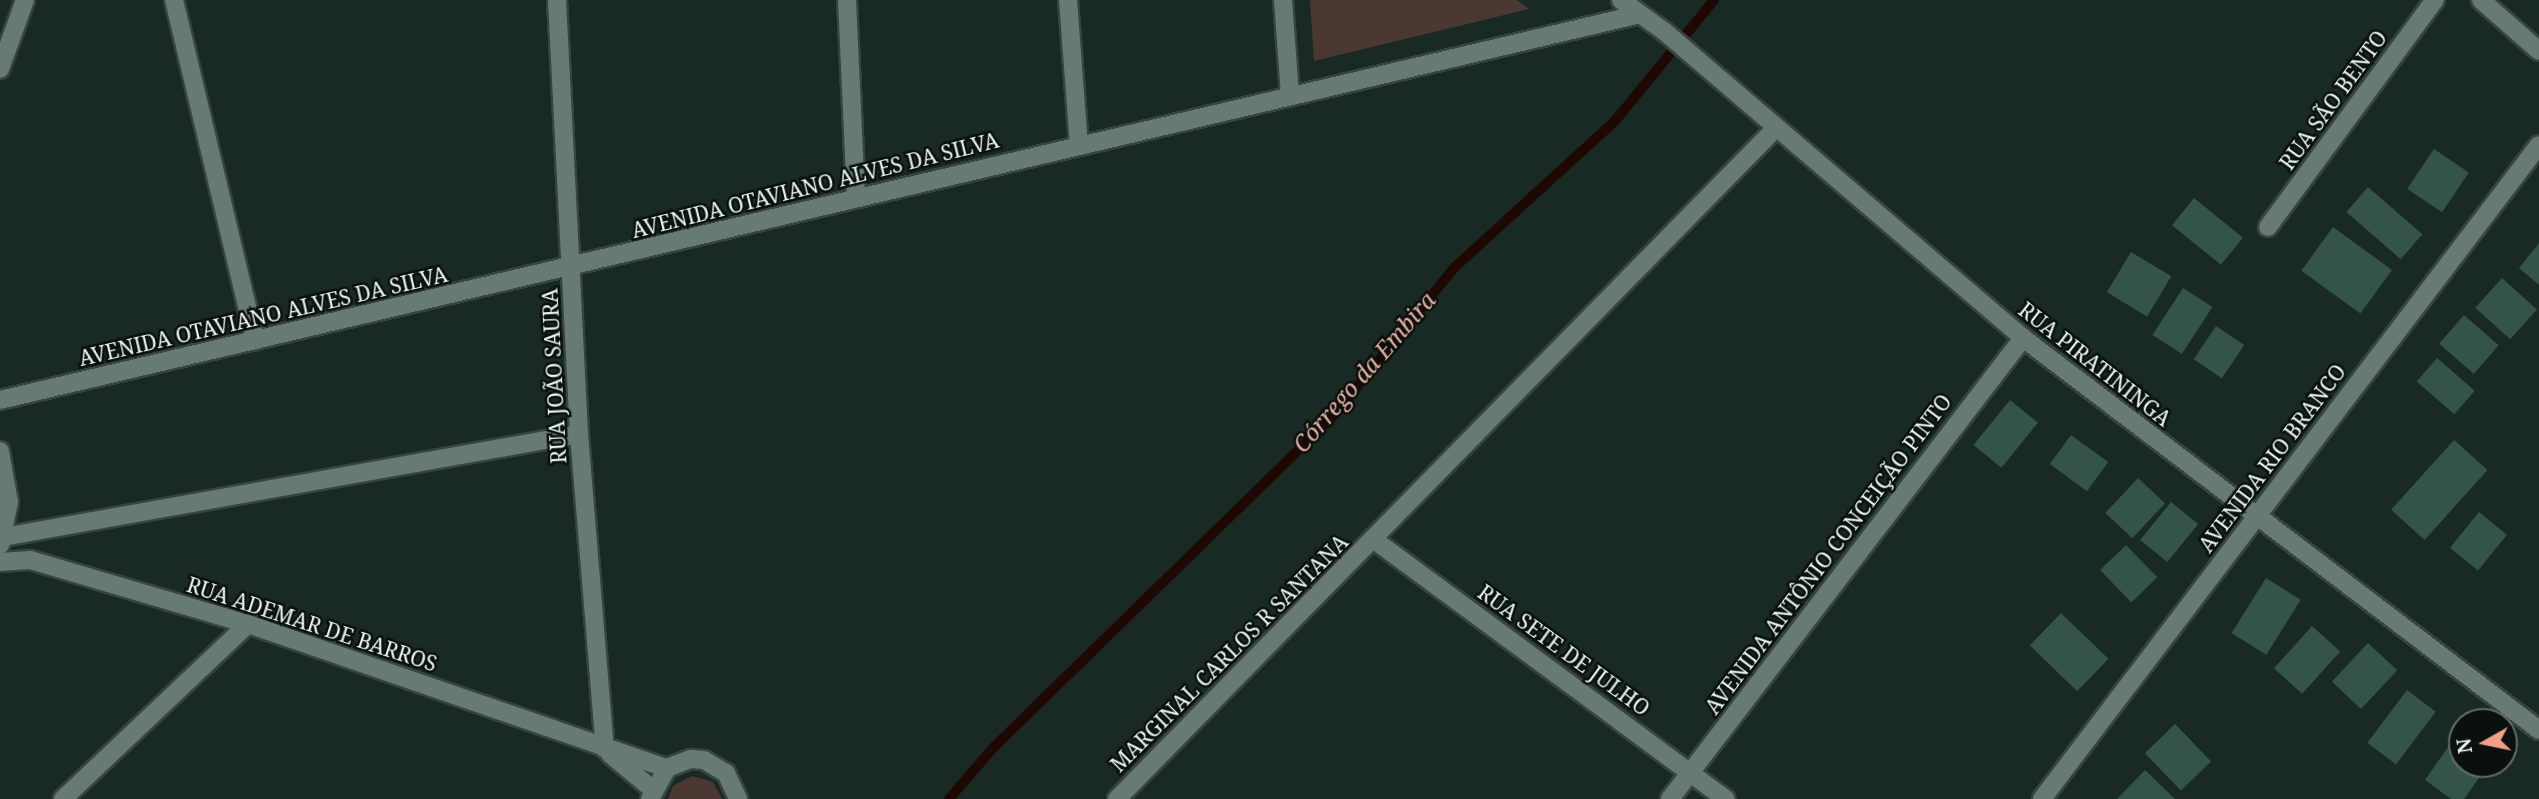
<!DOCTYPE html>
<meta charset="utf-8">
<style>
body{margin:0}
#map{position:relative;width:2539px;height:799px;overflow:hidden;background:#192923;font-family:"Noto Serif",serif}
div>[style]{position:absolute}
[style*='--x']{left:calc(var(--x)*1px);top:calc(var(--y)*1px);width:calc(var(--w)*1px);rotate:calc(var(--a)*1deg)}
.green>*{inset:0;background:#4c3833}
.stream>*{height:10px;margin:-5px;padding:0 5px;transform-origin:5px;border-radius:5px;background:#1f0804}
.building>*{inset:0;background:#345449;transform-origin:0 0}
.roads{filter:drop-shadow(2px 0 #374440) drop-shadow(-2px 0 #374440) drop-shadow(0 2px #374440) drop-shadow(0 -2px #374440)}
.minor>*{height:18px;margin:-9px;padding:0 9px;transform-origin:9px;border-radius:9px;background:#677a73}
span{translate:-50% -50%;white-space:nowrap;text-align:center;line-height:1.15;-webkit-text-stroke:5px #09100d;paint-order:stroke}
.street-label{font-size:21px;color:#ecf7f3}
.water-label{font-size:23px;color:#eaafa0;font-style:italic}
.north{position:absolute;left:2448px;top:708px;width:70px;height:70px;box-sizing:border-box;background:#09100d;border:2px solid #646c69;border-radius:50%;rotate:261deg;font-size:19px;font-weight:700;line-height:28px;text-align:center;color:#ecf7f3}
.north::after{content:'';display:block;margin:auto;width:24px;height:32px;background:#f49e88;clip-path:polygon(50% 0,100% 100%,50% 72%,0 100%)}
</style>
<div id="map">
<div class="green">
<i style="clip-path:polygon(1310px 0,1517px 0,1529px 9px,1314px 61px)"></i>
<i style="clip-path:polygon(692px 776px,713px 782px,722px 799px,668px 799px,673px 786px)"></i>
</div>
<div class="stream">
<i style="--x:949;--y:799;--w:67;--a:-49.2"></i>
<i style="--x:993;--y:748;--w:475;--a:-44.3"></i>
<i style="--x:1333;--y:416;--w:191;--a:-50.7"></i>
<i style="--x:1454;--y:268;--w:218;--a:-42.4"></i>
<i style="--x:1615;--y:121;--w:156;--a:-50.7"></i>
</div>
<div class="building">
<i style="left:2434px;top:149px;width:42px;height:48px;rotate:34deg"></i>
<i style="left:2368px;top:187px;width:72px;height:33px;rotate:41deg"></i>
<i style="left:2194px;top:198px;width:63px;height:35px;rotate:39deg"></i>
<i style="left:2333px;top:227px;width:73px;height:54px;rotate:36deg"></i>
<i style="clip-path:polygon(2539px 243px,2539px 285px,2519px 268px)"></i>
<i style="left:2131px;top:252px;width:47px;height:47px;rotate:31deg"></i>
<i style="left:2502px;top:278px;width:47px;height:40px;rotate:42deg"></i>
<i style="left:2183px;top:288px;width:35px;height:56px;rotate:33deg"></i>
<i style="left:2464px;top:315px;width:46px;height:38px;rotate:41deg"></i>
<i style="left:2216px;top:326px;width:34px;height:40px;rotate:34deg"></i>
<i style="left:2437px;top:358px;width:50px;height:31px;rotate:41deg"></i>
<i style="left:2010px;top:400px;width:36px;height:58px;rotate:39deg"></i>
<i style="left:2071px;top:435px;width:46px;height:36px;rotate:36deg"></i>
<i style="left:2454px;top:440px;width:45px;height:94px;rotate:42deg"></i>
<i style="left:2138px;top:478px;width:37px;height:48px;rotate:43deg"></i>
<i style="left:2171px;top:502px;width:35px;height:49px;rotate:39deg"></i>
<i style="left:2479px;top:512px;width:36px;height:46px;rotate:39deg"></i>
<i style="left:2126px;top:545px;width:45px;height:36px;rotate:46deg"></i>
<i style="left:2266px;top:578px;width:41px;height:65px;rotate:32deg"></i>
<i style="left:2061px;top:613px;width:66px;height:45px;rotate:44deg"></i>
<i style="left:2312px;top:626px;width:38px;height:57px;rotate:42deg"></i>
<i style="left:2368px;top:643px;width:40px;height:53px;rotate:43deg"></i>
<i style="left:2407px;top:690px;width:36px;height:66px;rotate:37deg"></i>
<i style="left:2175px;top:724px;width:52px;height:42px;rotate:46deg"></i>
<i style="clip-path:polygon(2462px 727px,2462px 764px,2489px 764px,2464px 799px,2451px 799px,2425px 780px)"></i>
<i style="clip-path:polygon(2145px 770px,2175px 799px,2117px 799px)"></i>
</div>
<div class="roads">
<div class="minor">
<i style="--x:174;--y:0;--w:350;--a:76.6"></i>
<i style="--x:557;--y:0;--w:435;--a:87.1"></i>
<i style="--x:579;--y:434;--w:316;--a:85.3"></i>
<i style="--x:847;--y:0;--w:196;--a:87.4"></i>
<i style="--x:1068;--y:0;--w:145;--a:85.7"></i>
<i style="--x:1283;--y:0;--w:96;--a:85.8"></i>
<i style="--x:1621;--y:0;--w:54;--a:36"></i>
<i style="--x:1665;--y:32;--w:471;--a:40.5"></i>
<i style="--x:2023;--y:338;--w:648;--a:37.22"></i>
<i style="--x:2481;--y:0;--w:77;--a:41.3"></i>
<i style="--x:0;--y:69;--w:73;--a:-70.1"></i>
<i style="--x:2268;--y:227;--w:282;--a:-53.7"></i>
<i style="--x:0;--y:400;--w:1685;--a:-13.24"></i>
<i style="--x:0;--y:451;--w:52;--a:80"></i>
<i style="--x:9;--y:502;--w:44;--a:101.8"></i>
<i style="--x:3;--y:537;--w:585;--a:-10.14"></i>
<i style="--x:1373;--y:539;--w:438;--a:36.4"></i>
<i style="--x:0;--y:562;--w:30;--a:-4"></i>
<i style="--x:30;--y:560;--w:227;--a:16.4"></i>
<i style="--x:248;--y:624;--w:443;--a:19"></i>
<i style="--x:610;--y:754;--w:55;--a:39.8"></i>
<i style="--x:63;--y:799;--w:255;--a:-43.4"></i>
<i style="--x:650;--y:799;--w:35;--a:-61"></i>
<i style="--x:667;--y:768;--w:26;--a:-21"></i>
<i style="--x:691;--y:759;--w:13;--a:4"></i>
<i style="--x:704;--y:760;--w:26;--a:31"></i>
<i style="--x:726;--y:773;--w:29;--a:65"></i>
<i style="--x:1117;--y:799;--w:940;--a:-45.52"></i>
<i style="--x:1670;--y:799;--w:581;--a:-52.56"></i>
<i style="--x:2042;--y:799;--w:821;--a:-52.77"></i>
</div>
</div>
<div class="street-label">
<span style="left:2333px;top:100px;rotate:-54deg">RUA SÃO BENTO</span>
<span style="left:815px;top:185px;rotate:-14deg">AVENIDA OTAVIANO ALVES DA SILVA</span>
<span style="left:263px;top:316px;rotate:-13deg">AVENIDA OTAVIANO ALVES DA SILVA</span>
<span style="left:2095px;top:364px;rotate:38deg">RUA PIRATININGA</span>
<span style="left:554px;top:376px;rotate:-93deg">RUA JOÃO SAURA</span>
<span style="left:2272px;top:458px;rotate:-53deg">AVENIDA RIO BRANCO</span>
<span style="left:1828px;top:554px;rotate:-53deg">AVENIDA ANTÔNIO CONCEIÇÃO PINTO</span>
<span style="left:312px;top:624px;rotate:18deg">RUA ADEMAR DE BARROS</span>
<span style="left:1564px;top:650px;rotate:36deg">RUA SETE DE JULHO</span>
<span style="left:1229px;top:653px;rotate:-45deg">MARGINAL CARLOS R SANTANA</span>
</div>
<div class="water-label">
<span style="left:1364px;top:372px;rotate:-49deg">Córrego da Embira</span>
</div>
<div class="north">N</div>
</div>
